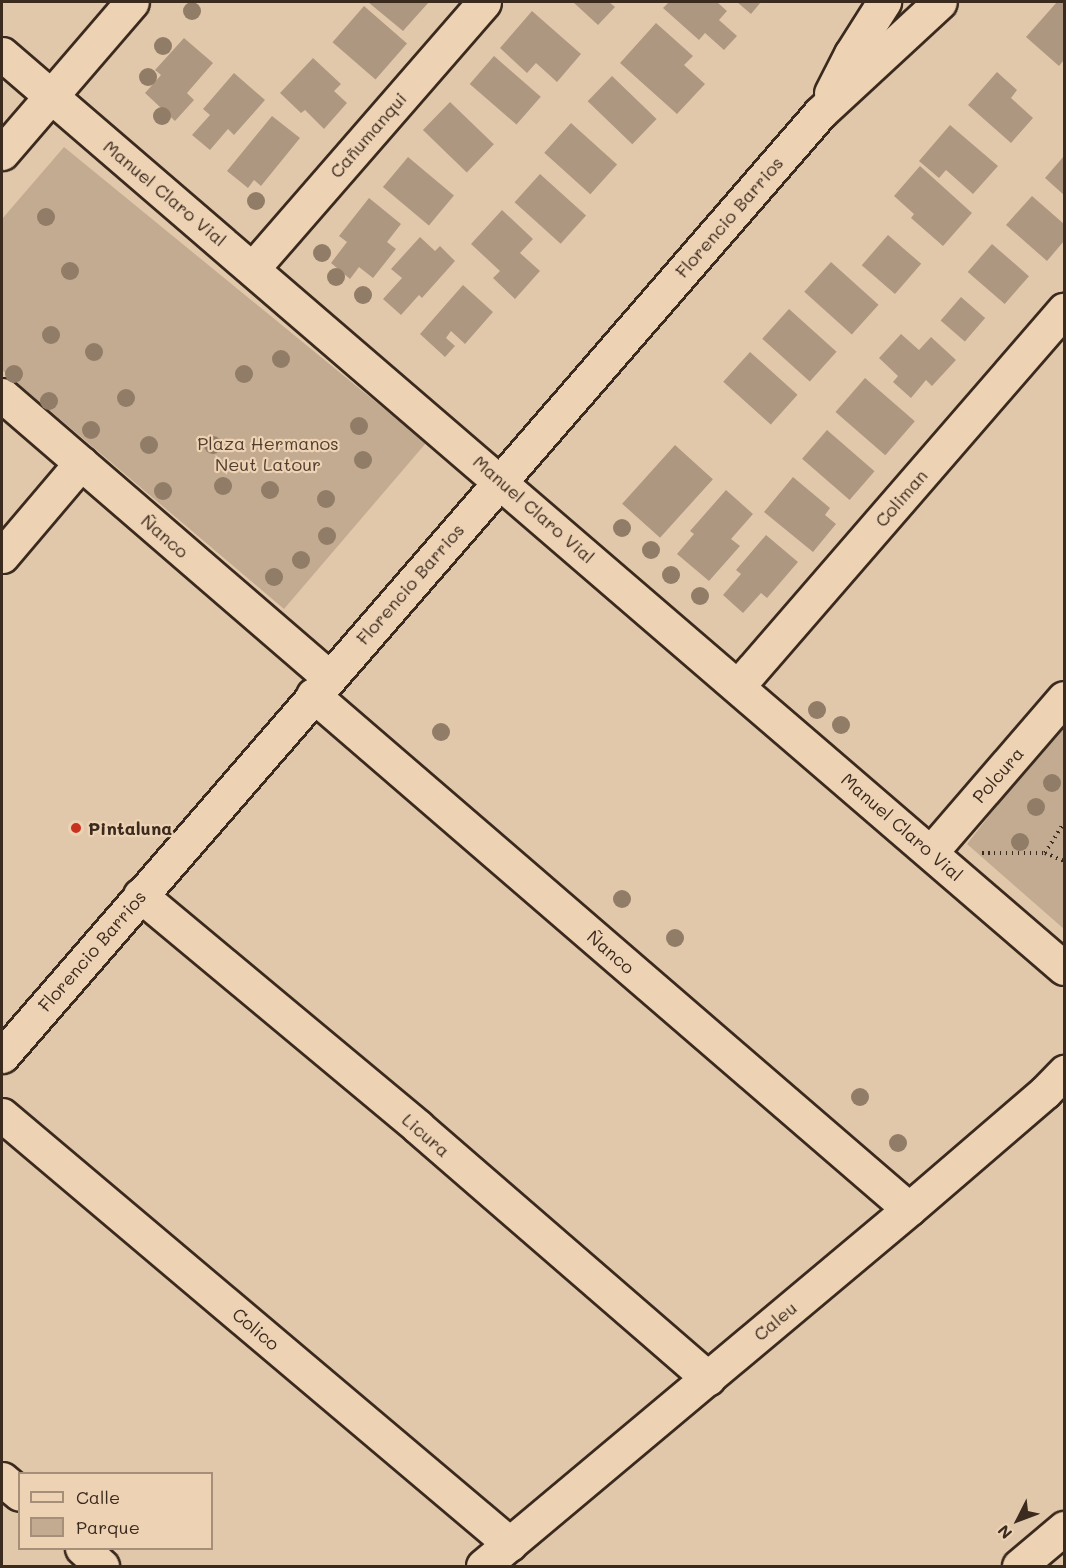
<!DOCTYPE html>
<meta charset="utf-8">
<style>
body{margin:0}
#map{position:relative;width:1066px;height:1568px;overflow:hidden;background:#e2c8ab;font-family:Mali,sans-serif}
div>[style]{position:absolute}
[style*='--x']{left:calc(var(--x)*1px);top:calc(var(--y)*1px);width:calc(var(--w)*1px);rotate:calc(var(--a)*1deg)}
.green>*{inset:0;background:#c3ab91}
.building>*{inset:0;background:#ae9780;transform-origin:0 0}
.path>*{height:4px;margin-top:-2px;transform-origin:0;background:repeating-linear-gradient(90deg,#3b2a1e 0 1.5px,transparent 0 6px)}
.roads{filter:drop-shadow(2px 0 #3b2a1e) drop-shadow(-2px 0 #3b2a1e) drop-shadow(0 2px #3b2a1e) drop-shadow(0 -2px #3b2a1e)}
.street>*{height:33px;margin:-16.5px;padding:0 16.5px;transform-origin:16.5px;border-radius:16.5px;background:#edd2b4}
.secondary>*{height:33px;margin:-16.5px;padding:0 16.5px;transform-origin:16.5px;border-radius:16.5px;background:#edd2b4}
.trees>*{width:18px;height:18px;margin:-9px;border-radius:50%;background:#917c67}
.dots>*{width:16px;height:16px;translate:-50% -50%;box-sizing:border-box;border:3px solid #edd2b4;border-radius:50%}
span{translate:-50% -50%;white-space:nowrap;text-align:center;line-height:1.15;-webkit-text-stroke:4.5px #edd2b4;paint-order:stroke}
.street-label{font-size:18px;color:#3b2a1e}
.park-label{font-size:18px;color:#4f3d2f}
.poi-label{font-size:18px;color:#3b2a1e;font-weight:700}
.left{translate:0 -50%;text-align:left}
.frame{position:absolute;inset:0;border:3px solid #3b2a1e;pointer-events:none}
.legend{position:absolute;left:18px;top:1472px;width:195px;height:78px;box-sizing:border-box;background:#edd2b4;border:2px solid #a68f78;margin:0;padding:8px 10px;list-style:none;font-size:18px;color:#3b2a1e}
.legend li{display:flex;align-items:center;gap:12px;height:30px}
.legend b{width:30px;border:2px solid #a68f78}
.north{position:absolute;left:988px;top:1490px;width:60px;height:60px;-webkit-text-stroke:4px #edd2b4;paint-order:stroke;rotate:228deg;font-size:16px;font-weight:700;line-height:24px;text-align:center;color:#3b2a1e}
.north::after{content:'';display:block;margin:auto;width:21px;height:27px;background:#3b2a1e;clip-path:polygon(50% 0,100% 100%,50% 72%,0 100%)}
</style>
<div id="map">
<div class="green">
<i style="clip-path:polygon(64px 147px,426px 443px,284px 609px,2px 370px,2px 219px)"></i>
<i style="clip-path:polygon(1064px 720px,1064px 929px,967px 844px)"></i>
</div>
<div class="building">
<i style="clip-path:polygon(368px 2px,429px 2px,403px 31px)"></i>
<i style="clip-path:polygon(573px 2px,609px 2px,615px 7px,598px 25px)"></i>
<i style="clip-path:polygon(669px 2px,717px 2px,727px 11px,719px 20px,737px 36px,724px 50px,705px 33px,699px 40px,663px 8px)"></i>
<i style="clip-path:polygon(737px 2px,761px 2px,751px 14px)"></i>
<i style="clip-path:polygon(1057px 2px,1064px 2px,1064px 60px,1059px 66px,1026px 37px)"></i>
<i style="left:364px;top:6px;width:57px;height:48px;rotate:41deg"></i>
<i style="clip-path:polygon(532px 11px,581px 54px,557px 82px,536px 63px,527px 73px,500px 48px)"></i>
<i style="clip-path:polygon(656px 23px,693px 56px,684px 65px,705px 84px,677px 114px,620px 63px)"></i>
<i style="clip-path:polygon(184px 38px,213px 63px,187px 93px,194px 100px,175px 121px,145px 93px,161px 75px,155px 70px)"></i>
<i style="left:494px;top:56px;width:62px;height:37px;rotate:41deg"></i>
<i style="clip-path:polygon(313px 58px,341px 84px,334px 91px,347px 103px,324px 129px,305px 110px,301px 113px,280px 93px)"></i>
<i style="clip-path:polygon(997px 72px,1017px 90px,1011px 98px,1033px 118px,1011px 143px,968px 105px)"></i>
<i style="clip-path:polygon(234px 73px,265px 100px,234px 135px,228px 129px,210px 150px,192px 135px,210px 115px,203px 109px)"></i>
<i style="left:612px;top:76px;width:62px;height:35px;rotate:44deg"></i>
<i style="left:450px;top:102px;width:61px;height:39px;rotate:44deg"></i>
<i style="clip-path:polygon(272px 116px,300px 138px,261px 186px,254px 180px,248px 188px,227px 171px)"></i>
<i style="left:571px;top:123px;width:62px;height:40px;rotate:42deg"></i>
<i style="clip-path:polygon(950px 125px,998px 166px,973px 194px,946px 170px,939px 178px,919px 161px)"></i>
<i style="clip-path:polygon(1064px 156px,1064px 195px,1045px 178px)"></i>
<i style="left:408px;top:157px;width:60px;height:39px;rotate:40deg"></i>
<i style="clip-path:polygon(920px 166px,972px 213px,943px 246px,911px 218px,914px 214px,894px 196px)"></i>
<i style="left:540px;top:174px;width:62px;height:38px;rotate:42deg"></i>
<i style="clip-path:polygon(1032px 196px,1064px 224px,1064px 241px,1047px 261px,1006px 225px)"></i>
<i style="clip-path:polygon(369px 198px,401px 224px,387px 242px,396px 249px,373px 278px,359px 267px,350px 279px,331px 263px,347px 242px,339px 236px)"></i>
<i style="clip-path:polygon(502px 210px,533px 239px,520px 253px,540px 271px,515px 299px,493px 278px,500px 271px,471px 244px)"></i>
<i style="left:888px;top:235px;width:44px;height:40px;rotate:41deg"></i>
<i style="clip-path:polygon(420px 237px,435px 251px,440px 246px,455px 261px,422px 298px,419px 295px,401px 315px,383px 299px,402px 278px,391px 269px)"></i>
<i style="left:992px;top:244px;width:49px;height:37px;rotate:41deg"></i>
<i style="left:831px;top:262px;width:64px;height:40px;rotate:42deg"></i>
<i style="clip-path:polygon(463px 285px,493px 312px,465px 344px,451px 331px,446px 338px,455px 346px,445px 357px,420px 334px)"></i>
<i style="left:961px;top:297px;width:32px;height:31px;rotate:41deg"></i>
<i style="left:789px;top:309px;width:64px;height:40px;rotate:42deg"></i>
<i style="clip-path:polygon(901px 334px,919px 350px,931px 337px,956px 360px,932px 386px,926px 380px,911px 398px,893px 382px,898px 376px,879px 358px)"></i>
<i style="left:750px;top:352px;width:64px;height:40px;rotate:42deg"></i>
<i style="left:865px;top:378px;width:66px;height:45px;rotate:41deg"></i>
<i style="left:827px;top:430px;width:63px;height:38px;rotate:41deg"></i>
<i style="left:675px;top:445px;width:51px;height:79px;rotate:42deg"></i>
<i style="clip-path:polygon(793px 477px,830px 508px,825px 515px,836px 524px,813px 552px,764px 512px)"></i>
<i style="clip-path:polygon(726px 490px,753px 514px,731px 539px,740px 546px,709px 581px,677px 554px,694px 534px,690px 531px)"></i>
<i style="clip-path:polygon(766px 535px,798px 562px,767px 598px,761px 593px,743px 613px,723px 595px,741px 574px,736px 570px)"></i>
</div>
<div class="path">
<i style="--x:982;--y:853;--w:63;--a:0"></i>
<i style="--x:1045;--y:853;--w:21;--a:23"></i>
<i style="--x:1045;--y:853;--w:36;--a:-58"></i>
</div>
<div class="roads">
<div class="street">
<i style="--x:2;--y:54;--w:1401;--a:40.72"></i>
<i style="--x:2;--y:153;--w:199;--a:-49.3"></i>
<i style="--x:253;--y:268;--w:352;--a:-49"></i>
<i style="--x:2;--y:395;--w:432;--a:40.8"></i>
<i style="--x:2;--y:556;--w:122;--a:-49.7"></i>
<i style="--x:738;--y:686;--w:498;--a:-49.1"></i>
<i style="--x:313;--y:695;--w:787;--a:40.78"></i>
<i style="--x:931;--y:852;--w:203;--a:-49.2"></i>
<i style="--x:140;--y:895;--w:362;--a:39.8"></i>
<i style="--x:418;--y:1127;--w:384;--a:40.9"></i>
<i style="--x:2;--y:1115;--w:665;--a:40.18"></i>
<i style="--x:2;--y:1479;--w:23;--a:40"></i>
<i style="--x:82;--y:1548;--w:27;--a:42"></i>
<i style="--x:483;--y:1566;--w:556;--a:-39.96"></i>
<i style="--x:909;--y:1209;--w:179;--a:-40.7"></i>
<i style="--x:1045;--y:1092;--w:28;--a:-46"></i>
</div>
<div class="secondary">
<i style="--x:831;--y:93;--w:44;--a:-62.9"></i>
<i style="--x:851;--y:54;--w:62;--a:-57.6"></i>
<i style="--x:2;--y:1056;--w:1248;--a:-49.06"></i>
<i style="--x:820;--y:113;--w:163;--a:-42.8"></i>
<i style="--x:1019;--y:1566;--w:59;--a:-40.2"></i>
</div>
</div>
<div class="trees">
<i style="left:192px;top:11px"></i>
<i style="left:163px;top:46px"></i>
<i style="left:148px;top:77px"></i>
<i style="left:162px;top:116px"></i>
<i style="left:256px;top:201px"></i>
<i style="left:46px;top:217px"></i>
<i style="left:322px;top:253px"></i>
<i style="left:70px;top:271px"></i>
<i style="left:336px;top:277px"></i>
<i style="left:363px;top:295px"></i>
<i style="left:51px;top:335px"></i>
<i style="left:94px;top:352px"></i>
<i style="left:281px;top:359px"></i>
<i style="left:14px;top:374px"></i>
<i style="left:244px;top:374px"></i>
<i style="left:126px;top:398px"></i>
<i style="left:49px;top:401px"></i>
<i style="left:359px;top:426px"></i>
<i style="left:91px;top:430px"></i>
<i style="left:149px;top:445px"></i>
<i style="left:213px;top:445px"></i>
<i style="left:363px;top:460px"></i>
<i style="left:223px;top:486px"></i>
<i style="left:270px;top:490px"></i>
<i style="left:163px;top:491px"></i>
<i style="left:326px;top:499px"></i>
<i style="left:622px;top:528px"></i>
<i style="left:327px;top:536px"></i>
<i style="left:651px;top:550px"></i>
<i style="left:301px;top:560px"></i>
<i style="left:671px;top:575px"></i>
<i style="left:274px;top:577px"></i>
<i style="left:700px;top:596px"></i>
<i style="left:817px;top:710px"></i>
<i style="left:841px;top:725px"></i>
<i style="left:441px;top:732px"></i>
<i style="left:1052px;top:783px"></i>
<i style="left:1036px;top:807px"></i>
<i style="left:1020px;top:842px"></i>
<i style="left:622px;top:899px"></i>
<i style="left:675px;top:938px"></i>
<i style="left:860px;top:1097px"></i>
<i style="left:898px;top:1143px"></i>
</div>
<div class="dots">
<i style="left:76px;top:828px;background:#c8321e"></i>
</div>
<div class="street-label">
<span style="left:368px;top:135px;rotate:-49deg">Cañumanqui</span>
<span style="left:165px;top:193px;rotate:40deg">Manuel Claro Vial</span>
<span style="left:729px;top:217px;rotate:-49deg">Florencio Barrios</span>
<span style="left:901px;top:498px;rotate:-49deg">Coliman</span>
<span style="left:534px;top:509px;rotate:41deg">Manuel Claro Vial</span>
<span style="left:165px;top:536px;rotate:41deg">Ñanco</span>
<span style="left:410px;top:584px;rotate:-49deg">Florencio Barrios</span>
<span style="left:998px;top:775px;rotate:-49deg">Polcura</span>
<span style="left:902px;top:827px;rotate:41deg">Manuel Claro Vial</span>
<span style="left:92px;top:951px;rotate:-49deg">Florencio Barrios</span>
<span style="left:611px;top:952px;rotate:41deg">Ñanco</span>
<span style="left:426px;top:1135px;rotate:41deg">Licura</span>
<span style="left:775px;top:1321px;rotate:-40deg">Caleu</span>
<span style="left:256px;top:1329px;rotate:40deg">Colico</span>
</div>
<div class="park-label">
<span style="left:268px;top:454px">Plaza Hermanos<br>Neut Latour</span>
</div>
<div class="poi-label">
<span class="left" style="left:88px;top:828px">Pintaluna</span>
</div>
<div class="frame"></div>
<ul class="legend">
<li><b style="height:8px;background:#edd2b4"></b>Calle</li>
<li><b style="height:16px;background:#c3ab91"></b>Parque</li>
</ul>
<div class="north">N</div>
</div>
